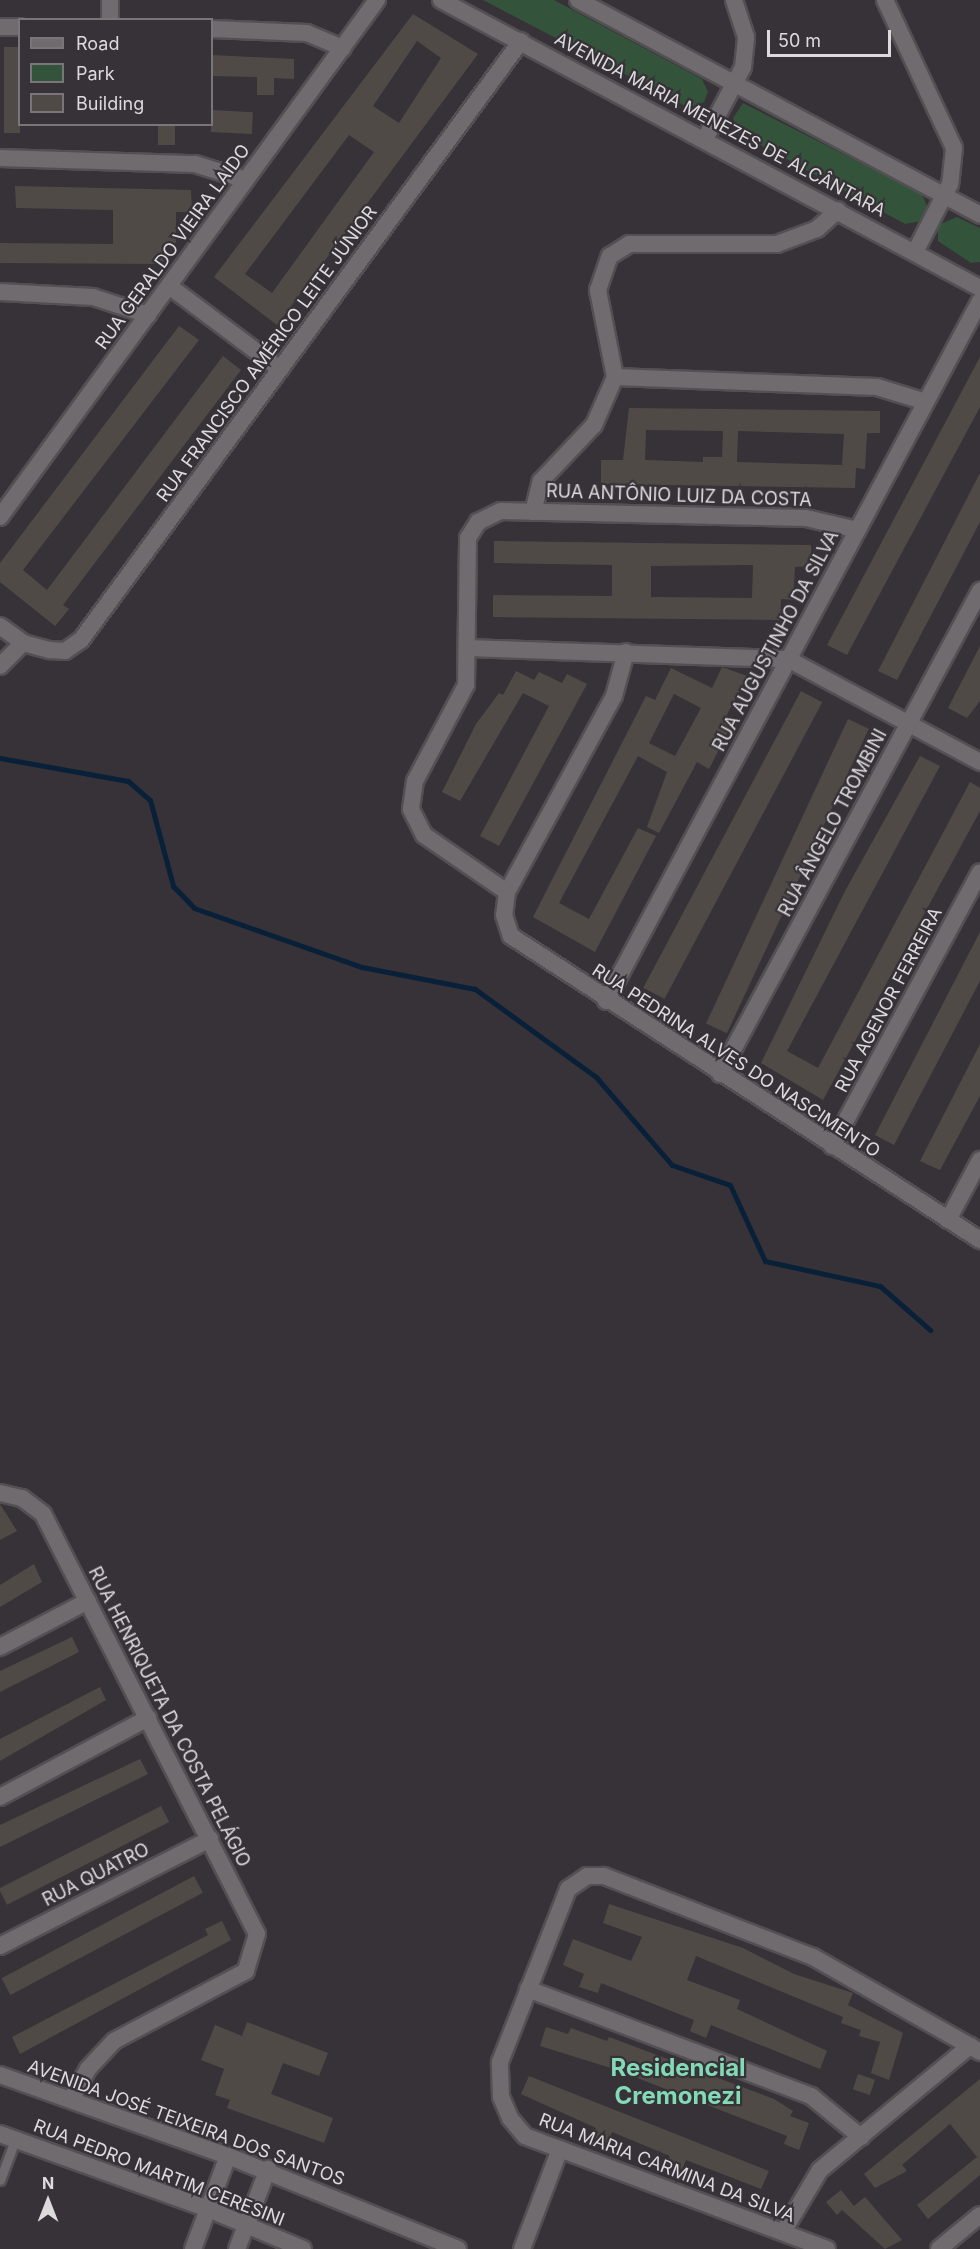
<!DOCTYPE html>
<meta charset="utf-8">
<style>
body{margin:0}
#map{position:relative;width:980px;height:2249px;overflow:hidden;background:#373237;font-family:Inter,sans-serif}
div>[style]{position:absolute}
[style*='--x']{left:calc(var(--x)*1px);top:calc(var(--y)*1px);width:calc(var(--w)*1px);rotate:calc(var(--a)*1deg)}
.green>*{inset:0;background:#33533b}
.stream>*{height:5px;margin:-2.5px;padding:0 2.5px;transform-origin:2.5px;border-radius:2.5px;background:#092039}
.building>*{inset:0;background:#504a47;transform-origin:0 0}
.roads{filter:drop-shadow(2px 0 #535053) drop-shadow(-2px 0 #535053) drop-shadow(0 2px #535053) drop-shadow(0 -2px #535053)}
.service>*{height:9px;margin:-4.5px;padding:0 4.5px;transform-origin:4.5px;border-radius:4.5px;background:#706b6f}
.minor>*{height:16px;margin:-8px;padding:0 8px;transform-origin:8px;border-radius:8px;background:#706b6f}
.tertiary>*{height:16px;margin:-8px;padding:0 8px;transform-origin:8px;border-radius:8px;background:#706b6f}
span{translate:-50% -50%;white-space:nowrap;text-align:center;line-height:1.15;-webkit-text-stroke:4.5px #373237;paint-order:stroke}
.street-label{font-size:18px;color:#dddadd}
.district-label{font-size:24px;color:#83dab6;font-weight:700}
.legend{position:absolute;left:18px;top:18px;width:195px;height:108px;box-sizing:border-box;background:#373237;border:2px solid #797579;margin:0;padding:8px 10px;list-style:none;font-size:18px;color:#dddadd}
.legend li{display:flex;align-items:center;gap:12px;height:30px}
.legend b{width:30px;border:2px solid #797579}
.north{position:absolute;left:18px;top:2171px;width:60px;height:60px;-webkit-text-stroke:4px #373237;paint-order:stroke;rotate:0deg;font-size:16px;font-weight:700;line-height:24px;text-align:center;color:#dddadd}
.north::after{content:'';display:block;margin:auto;width:21px;height:27px;background:#dddadd;clip-path:polygon(50% 0,100% 100%,50% 72%,0 100%)}
.scale{position:absolute;left:767px;top:30px;width:124px;height:27px;box-sizing:border-box;border:3px solid #dddadd;border-top:0;padding-left:8px;font-size:18px;line-height:21px;white-space:nowrap;color:#dddadd;-webkit-text-stroke:4px #373237;paint-order:stroke}
</style>
<div id="map">
<div class="green">
<i style="clip-path:polygon(483px 0,554px 0,702px 79px,708px 92px,704px 102px,689px 108px)"></i>
<i style="clip-path:polygon(743px 103px,922px 194px,928px 209px,922px 221px,905px 224px,737px 132px,733px 118px)"></i>
<i style="clip-path:polygon(957px 217px,980px 228px,980px 262px,971px 263px,938px 241px,938px 225px)"></i>
</div>
<div class="stream">
<i style="--x:0;--y:758;--w:130;--a:10.2"></i>
<i style="--x:128;--y:781;--w:29;--a:41"></i>
<i style="--x:150;--y:800;--w:89;--a:75"></i>
<i style="--x:173;--y:886;--w:30;--a:46"></i>
<i style="--x:194;--y:908;--w:178;--a:19.4"></i>
<i style="--x:362;--y:967;--w:115;--a:11"></i>
<i style="--x:475;--y:989;--w:150;--a:36"></i>
<i style="--x:596;--y:1077;--w:116;--a:49.2"></i>
<i style="--x:672;--y:1165;--w:61;--a:19"></i>
<i style="--x:730;--y:1185;--w:84;--a:65.3"></i>
<i style="--x:765;--y:1261;--w:118;--a:12.3"></i>
<i style="--x:880;--y:1286;--w:67;--a:41.3"></i>
</div>
<div class="building">
<i style="clip-path:polygon(evenodd,413px 14px,478px 54px,277px 325px,214px 277px,413px 14px,417px 41px,441px 58px,399px 123px,373px 106px,417px 41px,413px 14px,349px 135px,374px 152px,272px 293px,245px 274px,349px 135px)"></i>
<i style="left:4px;top:47px;width:16px;height:86px"></i>
<i style="clip-path:polygon(212px 55px,294px 59px,294px 79px,274px 78px,274px 95px,257px 95px,257px 77px,212px 76px)"></i>
<i style="left:212px;top:110px;width:41px;height:22px;rotate:3deg"></i>
<i style="left:158px;top:124px;width:17px;height:21px"></i>
<i style="clip-path:polygon(15px 186px,191px 190px,192px 212px,176px 212px,176px 243px,165px 243px,163px 264px,0 263px,0 243px,113px 244px,113px 210px,16px 208px)"></i>
<i style="clip-path:polygon(179px 326px,199px 340px,23px 570px,47px 590px,223px 356px,241px 370px,63px 605px,69px 609px,55px 626px,0 582px,0 563px)"></i>
<i style="clip-path:polygon(980px 357px,980px 407px,847px 655px,827px 645px)"></i>
<i style="clip-path:polygon(evenodd,629px 408px,880px 411px,880px 433px,867px 433px,865px 469px,856px 468px,855px 488px,601px 484px,601px 460px,623px 460px,629px 408px,646px 430px,723px 431px,722px 457px,703px 457px,703px 462px,645px 460px,646px 430px,629px 408px,738px 431px,844px 434px,842px 465px,737px 462px,738px 431px)"></i>
<i style="clip-path:polygon(980px 473px,980px 522px,897px 680px,878px 671px)"></i>
<i style="clip-path:polygon(evenodd,494px 541px,811px 545px,812px 566px,795px 567px,793px 600px,781px 599px,780px 620px,493px 617px,493px 595px,612px 596px,612px 565px,494px 563px,494px 541px,753px 565px,752px 598px,651px 597px,651px 566px,753px 565px)"></i>
<i style="clip-path:polygon(980px 646px,980px 701px,967px 718px,948px 708px)"></i>
<i style="clip-path:polygon(evenodd,722px 667px,747px 676px,723px 722px,731px 726px,709px 769px,697px 762px,659px 833px,647px 827px,667px 772px,638px 756px,559px 903px,589px 919px,638px 828px,656px 836px,595px 952px,533px 917px,646px 696px,655px 700px,671px 668px,712px 688px,722px 667px,674px 694px,701px 708px,675px 756px,649px 743px,674px 694px)"></i>
<i style="clip-path:polygon(516px 671px,534px 680px,539px 672px,562px 683px,567px 674px,587px 684px,499px 846px,480px 836px,549px 706px,523px 693px,460px 801px,442px 792px,476px 724px,499px 693px,503px 695px)"></i>
<i style="left:801px;top:691px;width:24px;height:336px;rotate:28deg"></i>
<i style="left:848px;top:719px;width:23px;height:336px;rotate:25deg"></i>
<i style="clip-path:polygon(920px 756px,940px 766px,787px 1051px,818px 1068px,970px 782px,980px 788px,980px 811px,823px 1100px,761px 1063px,845px 891px)"></i>
<i style="clip-path:polygon(980px 932px,980px 981px,894px 1145px,875px 1135px)"></i>
<i style="clip-path:polygon(980px 1044px,980px 1096px,940px 1170px,920px 1161px)"></i>
<i style="clip-path:polygon(0 1504px,17px 1531px,0 1540px)"></i>
<i style="clip-path:polygon(34px 1564px,42px 1582px,0 1607px,0 1585px)"></i>
<i style="clip-path:polygon(72px 1637px,79px 1652px,0 1692px,0 1671px)"></i>
<i style="clip-path:polygon(100px 1687px,106px 1700px,0 1761px,0 1739px)"></i>
<i style="clip-path:polygon(140px 1759px,148px 1774px,0 1847px,0 1825px)"></i>
<i style="left:161px;top:1806px;width:18px;height:182px;rotate:63deg"></i>
<i style="left:194px;top:1876px;width:19px;height:218px;rotate:62deg"></i>
<i style="clip-path:polygon(609px 1904px,743px 1948px,794px 1974px,853px 1993px,848px 2005px,903px 2033px,889px 2080px,871px 2073px,880px 2042px,859px 2036px,861px 2030px,841px 2023px,843px 2017px,696px 1956px,687px 1980px,740px 2000px,737px 2009px,827px 2051px,820px 2069px,711px 2025px,706px 2038px,690px 2031px,694px 2020px,601px 1983px,598px 1993px,579px 1987px,584px 1974px,563px 1965px,573px 1939px,631px 1961px,642px 1937px,603px 1923px)"></i>
<i style="clip-path:polygon(222px 1921px,231px 1940px,20px 2054px,12px 2037px,208px 1935px,205px 1929px)"></i>
<i style="clip-path:polygon(247px 2022px,328px 2053px,319px 2076px,283px 2063px,271px 2094px,333px 2118px,324px 2143px,227px 2108px,230px 2100px,215px 2095px,224px 2069px,201px 2060px,215px 2025px,242px 2036px)"></i>
<i style="clip-path:polygon(546px 2027px,568px 2034px,571px 2028px,607px 2041px,609px 2037px,774px 2099px,793px 2111px,790px 2116px,809px 2123px,799px 2150px,784px 2144px,787px 2136px,614px 2069px,540px 2046px)"></i>
<i style="left:858px;top:2074px;width:18px;height:16px;rotate:19deg"></i>
<i style="clip-path:polygon(529px 2076px,769px 2171px,761px 2189px,686px 2160px,681px 2172px,666px 2165px,670px 2156px,612px 2132px,608px 2144px,592px 2138px,596px 2128px,521px 2094px)"></i>
<i style="clip-path:polygon(980px 2079px,980px 2175px,928px 2219px,917px 2205px,977px 2157px,950px 2124px,902px 2165px,907px 2171px,875px 2188px,864px 2174px)"></i>
<i style="clip-path:polygon(841px 2190px,854px 2206px,865px 2197px,902px 2240px,885px 2249px,842px 2210px,837px 2215px,826px 2202px)"></i>
</div>
<div class="roads">
<div class="service">
<i style="--x:0;--y:2180;--w:43;--a:-69.4"></i>
</div>
<div class="minor">
<i style="--x:441;--y:0;--w:611;--a:28.12"></i>
<i style="--x:578;--y:0;--w:456;--a:28.1"></i>
<i style="--x:885;--y:0;--w:163;--a:65"></i>
<i style="--x:954;--y:148;--w:36;--a:96"></i>
<i style="--x:950;--y:184;--w:76;--a:117.2"></i>
<i style="--x:110;--y:20;--w:20;--a:-90"></i>
<i style="--x:0;--y:27;--w:20;--a:0"></i>
<i style="--x:212;--y:29;--w:95;--a:2.4"></i>
<i style="--x:307;--y:33;--w:39;--a:23"></i>
<i style="--x:706;--y:137;--w:79;--a:-62.1"></i>
<i style="--x:743;--y:67;--w:30;--a:-84"></i>
<i style="--x:746;--y:37;--w:39;--a:-108"></i>
<i style="--x:0;--y:158;--w:195;--a:1.8"></i>
<i style="--x:195;--y:164;--w:53;--a:17.4"></i>
<i style="--x:169;--y:286;--w:139;--a:36.8"></i>
<i style="--x:0;--y:292;--w:93;--a:3.1"></i>
<i style="--x:93;--y:297;--w:58;--a:18.1"></i>
<i style="--x:615;--y:377;--w:262;--a:2.2"></i>
<i style="--x:877;--y:387;--w:51;--a:17"></i>
<i style="--x:533;--y:512;--w:32;--a:-76"></i>
<i style="--x:541;--y:481;--w:77;--a:-46.6"></i>
<i style="--x:594;--y:425;--w:52;--a:-66.4"></i>
<i style="--x:615;--y:377;--w:89;--a:-101.1"></i>
<i style="--x:598;--y:290;--w:36;--a:-71"></i>
<i style="--x:610;--y:256;--w:22;--a:-32"></i>
<i style="--x:629;--y:244;--w:148;--a:0"></i>
<i style="--x:777;--y:244;--w:43;--a:-20.6"></i>
<i style="--x:817;--y:229;--w:28;--a:-42"></i>
<i style="--x:0;--y:517;--w:640;--a:-53.9"></i>
<i style="--x:0;--y:626;--w:29;--a:36"></i>
<i style="--x:23;--y:643;--w:28;--a:15"></i>
<i style="--x:50;--y:650;--w:15;--a:4"></i>
<i style="--x:65;--y:651;--w:19;--a:-35"></i>
<i style="--x:81;--y:640;--w:743;--a:-53.7"></i>
<i style="--x:468;--y:648;--w:320;--a:2"></i>
<i style="--x:788;--y:659;--w:218;--a:28.2"></i>
<i style="--x:626;--y:652;--w:46;--a:105.3"></i>
<i style="--x:614;--y:696;--w:223;--a:118.6"></i>
<i style="--x:507;--y:892;--w:23;--a:97"></i>
<i style="--x:504;--y:915;--w:22;--a:72"></i>
<i style="--x:511;--y:936;--w:559;--a:32.95"></i>
<i style="--x:0;--y:666;--w:33;--a:-45"></i>
<i style="--x:507;--y:892;--w:101;--a:-145.5"></i>
<i style="--x:424;--y:835;--w:29;--a:-117"></i>
<i style="--x:411;--y:809;--w:28;--a:-82"></i>
<i style="--x:415;--y:781;--w:109;--a:-62"></i>
<i style="--x:466;--y:685;--w:147;--a:-89.2"></i>
<i style="--x:468;--y:538;--w:19;--a:-58"></i>
<i style="--x:478;--y:522;--w:25;--a:-26"></i>
<i style="--x:501;--y:511;--w:305;--a:1.3"></i>
<i style="--x:806;--y:518;--w:53;--a:13"></i>
<i style="--x:606;--y:1001;--w:794;--a:-61.89"></i>
<i style="--x:720;--y:1074;--w:549;--a:-61.71"></i>
<i style="--x:832;--y:1146;--w:311;--a:-61.6"></i>
<i style="--x:948;--y:1220;--w:68;--a:-61.9"></i>
<i style="--x:0;--y:1493;--w:23;--a:13"></i>
<i style="--x:22;--y:1498;--w:26;--a:37"></i>
<i style="--x:43;--y:1514;--w:471;--a:63"></i>
<i style="--x:257;--y:1934;--w:39;--a:107"></i>
<i style="--x:246;--y:1971;--w:149;--a:152.1"></i>
<i style="--x:114;--y:2041;--w:38;--a:133"></i>
<i style="--x:88;--y:2069;--w:35;--a:119"></i>
<i style="--x:0;--y:1647;--w:99;--a:-27.6"></i>
<i style="--x:0;--y:1797;--w:168;--a:-28.1"></i>
<i style="--x:0;--y:1946;--w:236;--a:-27"></i>
<i style="--x:528;--y:1989;--w:303;--a:20.7"></i>
<i style="--x:811;--y:2096;--w:65;--a:39.4"></i>
<i style="--x:0;--y:2075;--w:242;--a:19.6"></i>
<i style="--x:0;--y:2134;--w:221;--a:19.8"></i>
<i style="--x:783;--y:2232;--w:72;--a:-59.2"></i>
<i style="--x:820;--y:2170;--w:195;--a:-39.6"></i>
<i style="--x:522;--y:2249;--w:107;--a:-69.2"></i>
<i style="--x:827;--y:2249;--w:322;--a:-159.5"></i>
<i style="--x:525;--y:2136;--w:23;--a:-130"></i>
<i style="--x:510;--y:2118;--w:23;--a:-113"></i>
<i style="--x:501;--y:2097;--w:35;--a:-92"></i>
<i style="--x:500;--y:2062;--w:186;--a:-68.5"></i>
<i style="--x:568;--y:1889;--w:23;--a:-34"></i>
<i style="--x:587;--y:1876;--w:17;--a:0"></i>
<i style="--x:604;--y:1876;--w:224;--a:21.2"></i>
<i style="--x:813;--y:1957;--w:192;--a:29.6"></i>
<i style="--x:939;--y:2249;--w:53;--a:-39.7"></i>
</div>
<div class="tertiary">
<i style="--x:208;--y:2209;--w:103;--a:22.8"></i>
<i style="--x:193;--y:2249;--w:99;--a:-69.4"></i>
<i style="--x:228;--y:2156;--w:248;--a:22"></i>
<i style="--x:237;--y:2249;--w:86;--a:-68.8"></i>
</div>
</div>
<div class="street-label">
<span style="left:720px;top:125px;rotate:28deg">AVENIDA MARIA MENEZES DE ALCÂNTARA</span>
<span style="left:173px;top:247px;rotate:-54deg">RUA GERALDO VIEIRA LAIDO</span>
<span style="left:267px;top:354px;rotate:-54deg">RUA FRANCISCO AMÉRICO LEITE JÚNIOR</span>
<span style="left:679px;top:496px;rotate:2deg">RUA ANTÔNIO LUIZ DA COSTA</span>
<span style="left:776px;top:641px;rotate:-62deg">RUA AUGUSTINHO DA SILVA</span>
<span style="left:833px;top:823px;rotate:-62deg">RUA ÂNGELO TROMBINI</span>
<span style="left:889px;top:1000px;rotate:-62deg">RUA AGENOR FERREIRA</span>
<span style="left:736px;top:1061px;rotate:33deg">RUA PEDRINA ALVES DO NASCIMENTO</span>
<span style="left:169px;top:1717px;rotate:63deg">RUA HENRIQUETA DA COSTA PELÁGIO</span>
<span style="left:96px;top:1875px;rotate:-27deg">RUA QUATRO</span>
<span style="left:186px;top:2123px;rotate:20deg">AVENIDA JOSÉ TEIXEIRA DOS SANTOS</span>
<span style="left:667px;top:2168px;rotate:21deg">RUA MARIA CARMINA DA SILVA</span>
<span style="left:159px;top:2173px;rotate:21deg">RUA PEDRO MARTIM CERESINI</span>
</div>
<div class="district-label">
<span style="left:678px;top:2082px">Residencial<br>Cremonezi</span>
</div>
<ul class="legend">
<li><b style="height:8px;background:#706b6f"></b>Road</li>
<li><b style="height:16px;background:#33533b"></b>Park</li>
<li><b style="height:16px;background:#504a47"></b>Building</li>
</ul>
<div class="north">N</div>
<div class="scale">50 m</div>
</div>
